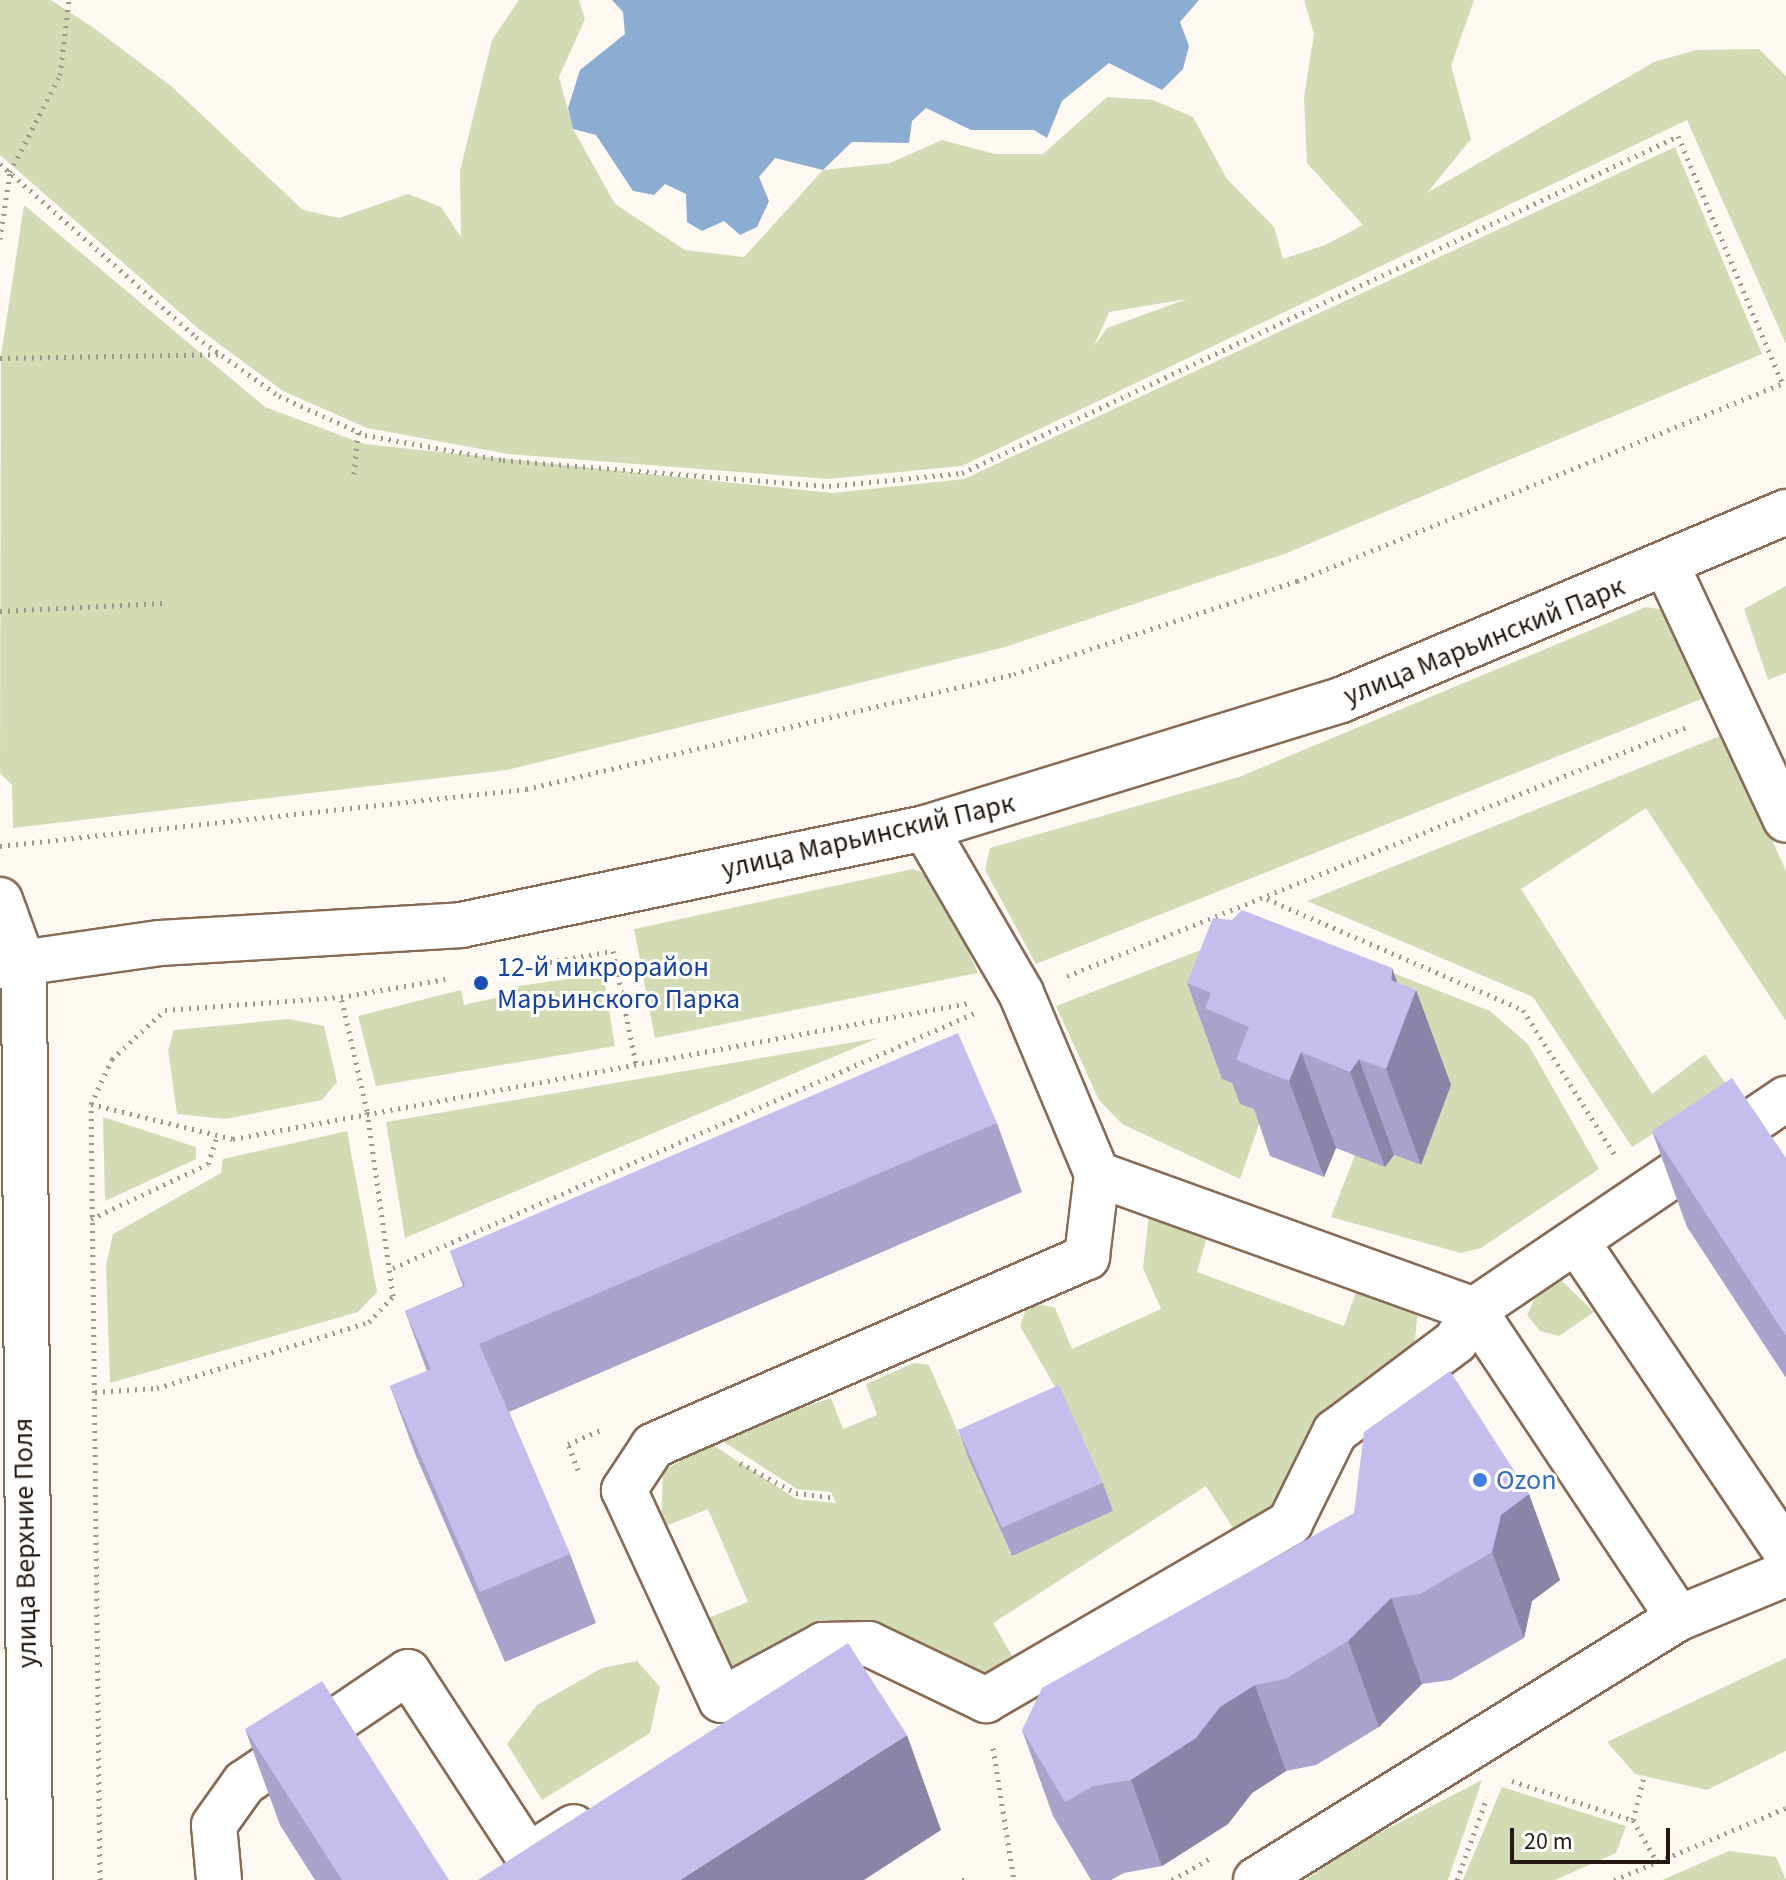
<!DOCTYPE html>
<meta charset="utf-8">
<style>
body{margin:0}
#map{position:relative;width:1786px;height:1880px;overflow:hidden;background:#fef8f3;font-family:"Source Sans 3",sans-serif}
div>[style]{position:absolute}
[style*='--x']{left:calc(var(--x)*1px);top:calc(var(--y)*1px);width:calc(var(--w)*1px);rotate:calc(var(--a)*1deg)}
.green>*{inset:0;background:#d3dbb5}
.water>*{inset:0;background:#8cadd2}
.path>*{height:5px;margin-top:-2.5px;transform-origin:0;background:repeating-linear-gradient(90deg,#9e968f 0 2px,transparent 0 8px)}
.roads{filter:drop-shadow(2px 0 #876b55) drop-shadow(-2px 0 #876b55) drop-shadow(0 2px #876b55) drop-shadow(0 -2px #876b55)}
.minor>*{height:44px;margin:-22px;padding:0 22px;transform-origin:22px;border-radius:22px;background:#fff}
.major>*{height:44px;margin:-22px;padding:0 22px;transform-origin:22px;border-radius:22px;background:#fff}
.wall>*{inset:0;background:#a9a3cc}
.shaded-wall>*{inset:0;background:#8a85a6}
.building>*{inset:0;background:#c5beed;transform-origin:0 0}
.dots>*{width:22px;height:22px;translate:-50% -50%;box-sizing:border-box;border:4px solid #fff;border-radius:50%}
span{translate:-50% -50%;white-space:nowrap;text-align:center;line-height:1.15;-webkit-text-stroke:6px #fff;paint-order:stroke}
.street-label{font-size:28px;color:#241910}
.transit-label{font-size:28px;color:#164399}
.left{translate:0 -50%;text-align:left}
.shop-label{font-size:28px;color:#366cbe}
.scale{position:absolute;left:1510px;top:1828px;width:160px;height:36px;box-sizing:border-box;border:4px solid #241910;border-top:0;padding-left:10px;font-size:24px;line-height:28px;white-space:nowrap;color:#241910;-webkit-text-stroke:6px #fff;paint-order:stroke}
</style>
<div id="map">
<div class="green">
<i style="clip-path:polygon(evenodd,0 0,51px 0,94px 28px,171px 86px,303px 210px,339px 218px,408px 194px,441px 207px,461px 237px,460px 171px,492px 40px,519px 0,579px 0,585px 19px,559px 77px,573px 129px,615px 204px,685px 250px,744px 257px,823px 170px,890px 163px,942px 140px,995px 154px,1043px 154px,1107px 97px,1153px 100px,1193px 117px,1227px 179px,1274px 227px,1283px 259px,1325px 245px,1363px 225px,1307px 163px,1304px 97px,1314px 34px,1304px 0,1474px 0,1451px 66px,1471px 139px,1427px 193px,1654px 62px,1696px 50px,1759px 49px,1786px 76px,1786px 344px,1687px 120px,962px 466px,828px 479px,508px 454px,367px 428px,283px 391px,200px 330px,0 155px,0 0,1187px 299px,1107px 328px,1094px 346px,1109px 312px,1187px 299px)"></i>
<i style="clip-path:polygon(1675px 147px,1762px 354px,1287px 553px,1005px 647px,507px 770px,13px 828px,12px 785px,0 773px,1px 356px,24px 205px,265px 407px,364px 444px,832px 493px,964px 479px)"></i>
<i style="clip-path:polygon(1786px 586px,1786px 673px,1768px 680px,1744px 609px)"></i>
<i style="clip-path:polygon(1646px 607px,1665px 610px,1709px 696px,1036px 964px,985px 870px,990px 848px,1239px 777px)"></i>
<i style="clip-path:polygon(1725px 734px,1786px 871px,1786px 1021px,1646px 808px,1521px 889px,1652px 1094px,1705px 1054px,1728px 1087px,1632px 1147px,1533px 997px,1307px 901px)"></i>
<i style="clip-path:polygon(913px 869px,934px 877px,978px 973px,655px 1038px,634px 929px)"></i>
<i style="clip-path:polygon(1268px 924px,1490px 1011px,1528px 1044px,1599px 1169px,1481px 1248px,1461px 1253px,1331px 1217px,1355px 1155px,1394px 1155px,1421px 1165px,1451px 1085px,1223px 1079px,1246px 1089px,1263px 1113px,1240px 1179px,1122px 1124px,1099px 1100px,1056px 1006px)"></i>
<i style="clip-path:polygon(603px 974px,615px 1046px,376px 1086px,358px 1016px,461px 990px,464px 1005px,513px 994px,512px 987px)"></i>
<i style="clip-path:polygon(289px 1019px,324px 1026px,337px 1082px,322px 1100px,225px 1119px,177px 1114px,168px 1050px,174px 1030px)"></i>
<i style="clip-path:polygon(878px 1038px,405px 1238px,386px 1122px)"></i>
<i style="clip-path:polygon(103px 1117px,196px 1147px,196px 1159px,105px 1201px)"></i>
<i style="clip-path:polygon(347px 1131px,377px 1292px,358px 1312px,110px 1383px,106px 1265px,113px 1234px,221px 1173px,223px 1159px)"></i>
<i style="clip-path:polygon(1150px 1204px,1209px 1229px,1197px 1272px,1344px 1326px,1358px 1286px,1418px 1309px,1414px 1350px,1278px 1510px,1233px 1528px,1206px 1486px,993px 1623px,1018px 1666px,985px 1684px,908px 1652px,731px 1680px,701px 1621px,748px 1602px,708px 1509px,661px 1528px,663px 1471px,710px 1443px,796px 1499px,836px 1503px,831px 1492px,797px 1489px,716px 1437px,831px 1398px,843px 1429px,877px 1415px,866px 1384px,914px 1363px,929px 1365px,1011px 1555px,1070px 1413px,1020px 1326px,1029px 1301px,1055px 1308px,1072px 1349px,1161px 1309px,1143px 1268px)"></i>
<i style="clip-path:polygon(1561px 1280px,1594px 1312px,1559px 1336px,1540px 1331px,1527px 1315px,1542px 1284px)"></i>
<i style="clip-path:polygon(1786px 1658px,1786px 1751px,1707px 1790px,1635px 1774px,1607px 1742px)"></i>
<i style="clip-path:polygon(637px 1661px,660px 1687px,650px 1733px,542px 1800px,507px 1744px,537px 1705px,602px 1668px)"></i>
<i style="clip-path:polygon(1482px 1780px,1448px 1880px,1305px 1880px,1360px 1843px)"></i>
<i style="clip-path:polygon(1502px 1787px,1626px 1826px,1616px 1853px,1555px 1880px,1463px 1880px)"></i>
<i style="clip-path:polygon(1729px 1851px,1776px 1857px,1786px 1880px,1662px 1880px)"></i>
</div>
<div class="water">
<i style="clip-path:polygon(612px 0,1199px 0,1180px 22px,1189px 46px,1183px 69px,1162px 90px,1109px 63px,1062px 101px,1047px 138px,1034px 130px,971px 130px,926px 108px,912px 121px,909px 143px,852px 142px,823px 170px,775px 158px,759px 177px,769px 201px,757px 227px,740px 235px,724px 221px,702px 231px,687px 222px,686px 194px,665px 184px,654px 195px,633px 191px,596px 135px,573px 129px,568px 108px,580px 70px,625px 34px,623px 12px)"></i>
</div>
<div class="path">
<i style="--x:0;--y:164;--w:261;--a:41.4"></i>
<i style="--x:196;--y:337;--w:102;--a:35.4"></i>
<i style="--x:279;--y:396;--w:94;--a:24.4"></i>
<i style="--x:365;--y:435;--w:140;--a:10.3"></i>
<i style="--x:503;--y:460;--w:327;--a:4.6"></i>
<i style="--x:829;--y:486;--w:134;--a:-5.6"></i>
<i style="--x:962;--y:473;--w:791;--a:-25.2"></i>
<i style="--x:1678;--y:136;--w:269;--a:67.1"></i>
<i style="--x:0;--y:239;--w:68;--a:-81.5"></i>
<i style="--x:10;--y:172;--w:109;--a:-62.7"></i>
<i style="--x:60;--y:75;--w:76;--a:-83.2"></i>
<i style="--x:0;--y:358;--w:219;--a:-1"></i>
<i style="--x:354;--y:474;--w:42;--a:-84.6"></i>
<i style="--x:0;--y:611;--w:164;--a:-2.8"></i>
<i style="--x:0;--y:846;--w:529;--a:-6.18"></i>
<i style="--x:526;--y:789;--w:501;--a:-13.26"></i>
<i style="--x:1014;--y:674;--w:298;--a:-18.2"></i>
<i style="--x:1297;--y:581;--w:528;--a:-22.14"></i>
<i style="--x:1267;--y:899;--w:279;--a:23.4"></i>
<i style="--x:1523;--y:1010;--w:172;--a:57.6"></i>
<i style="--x:542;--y:963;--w:72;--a:-9.6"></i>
<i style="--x:613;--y:951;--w:115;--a:78.5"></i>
<i style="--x:1067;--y:976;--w:670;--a:-21.9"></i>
<i style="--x:91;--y:1104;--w:146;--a:13.8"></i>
<i style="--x:233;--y:1139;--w:748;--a:-10.47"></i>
<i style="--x:91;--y:1219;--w:129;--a:-25.2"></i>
<i style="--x:208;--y:1164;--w:29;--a:-72"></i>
<i style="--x:393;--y:1268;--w:638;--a:-23.67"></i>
<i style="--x:95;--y:1392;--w:62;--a:-3.7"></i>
<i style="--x:157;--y:1388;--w:222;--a:-17.3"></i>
<i style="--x:369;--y:1322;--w:35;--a:-47"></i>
<i style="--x:393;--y:1296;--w:187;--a:-98"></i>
<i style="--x:367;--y:1111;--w:117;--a:-102.8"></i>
<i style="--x:740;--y:1463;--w:64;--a:28.2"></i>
<i style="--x:796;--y:1493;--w:39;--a:7"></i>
<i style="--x:578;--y:1470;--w:28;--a:-111"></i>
<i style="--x:568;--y:1444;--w:38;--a:-23"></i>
<i style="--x:993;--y:1748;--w:134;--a:81"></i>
<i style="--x:1512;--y:1781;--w:127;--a:17.9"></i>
<i style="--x:1633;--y:1820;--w:48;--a:60.3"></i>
<i style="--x:1633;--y:1820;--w:44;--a:-75.7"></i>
<i style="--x:100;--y:1880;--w:776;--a:-90.66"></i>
<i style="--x:91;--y:1104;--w:50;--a:-65"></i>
<i style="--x:112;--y:1059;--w:72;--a:-42.8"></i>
<i style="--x:165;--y:1010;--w:176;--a:-4.2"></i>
<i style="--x:341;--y:997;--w:106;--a:-9.8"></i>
<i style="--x:962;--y:1880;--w:3;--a:0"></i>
<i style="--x:1172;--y:1880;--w:46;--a:-29.9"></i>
<i style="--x:1457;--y:1880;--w:88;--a:-70.1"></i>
<i style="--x:1614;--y:1880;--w:186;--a:-22.7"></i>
</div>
<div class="roads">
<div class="minor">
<i style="--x:1667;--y:566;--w:280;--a:64.9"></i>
<i style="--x:925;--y:828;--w:191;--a:59.8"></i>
<i style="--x:1021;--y:993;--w:196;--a:67.2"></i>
<i style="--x:1097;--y:1174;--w:401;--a:19.8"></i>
<i style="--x:1474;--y:1310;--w:377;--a:-34.1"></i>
<i style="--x:0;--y:900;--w:70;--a:70"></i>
<i style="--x:24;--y:966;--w:914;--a:89.62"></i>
<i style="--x:1097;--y:1174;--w:84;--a:96.9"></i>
<i style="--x:1087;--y:1257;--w:473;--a:156.5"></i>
<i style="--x:653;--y:1446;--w:53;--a:123.4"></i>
<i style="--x:624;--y:1490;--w:231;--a:65.2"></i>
<i style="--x:721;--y:1700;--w:116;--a:-28.3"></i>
<i style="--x:823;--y:1645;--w:46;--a:-1.2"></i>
<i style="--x:869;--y:1644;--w:130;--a:25.6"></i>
<i style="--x:986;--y:1700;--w:352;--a:-30.2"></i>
<i style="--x:1290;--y:1523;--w:102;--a:-63.7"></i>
<i style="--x:1335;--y:1432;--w:151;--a:-36.9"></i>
<i style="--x:1456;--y:1341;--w:36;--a:-60"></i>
<i style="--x:1474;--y:1310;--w:370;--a:56.4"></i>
<i style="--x:1577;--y:1242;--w:374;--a:56"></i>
<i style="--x:219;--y:1880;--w:55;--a:-95.2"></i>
<i style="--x:214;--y:1825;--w:52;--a:-54.5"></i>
<i style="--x:244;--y:1783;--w:198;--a:-34.1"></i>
<i style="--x:408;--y:1672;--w:220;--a:56.9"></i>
<i style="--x:528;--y:1856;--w:54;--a:-32.2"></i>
<i style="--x:1256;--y:1880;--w:498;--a:-31.8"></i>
<i style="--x:1679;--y:1618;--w:116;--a:-22.4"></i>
</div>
<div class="major">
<i style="--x:0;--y:966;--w:162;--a:-8.2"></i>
<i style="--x:160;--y:943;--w:302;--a:-3.4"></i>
<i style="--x:461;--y:925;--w:474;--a:-11.8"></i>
<i style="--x:925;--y:828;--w:435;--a:-17.1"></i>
<i style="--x:1341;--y:700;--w:483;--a:-22.9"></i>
</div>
</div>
<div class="wall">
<i style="clip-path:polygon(1187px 983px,1416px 990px,1451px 1085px,1421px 1165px,1394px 1155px,1385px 1167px,1336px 1148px,1324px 1177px,1270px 1156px,1254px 1109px,1240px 1104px,1232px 1083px,1222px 1079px)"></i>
<i style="clip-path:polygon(997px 1123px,1022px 1192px,509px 1412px,570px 1554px,596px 1623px,505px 1662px,416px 1456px,390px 1386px,427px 1371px,405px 1311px,463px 1286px,450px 1251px)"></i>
<i style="clip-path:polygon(1652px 1131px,1786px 1158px,1786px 1378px,1687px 1227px)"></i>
<i style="clip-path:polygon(958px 1429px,1103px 1483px,1113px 1511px,1012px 1556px,968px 1457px)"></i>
<i style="clip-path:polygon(1529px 1494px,1560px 1580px,1532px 1601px,1524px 1638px,1451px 1680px,1422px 1684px,1379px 1727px,1316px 1765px,1286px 1771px,1252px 1793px,1228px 1824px,1162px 1866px,1124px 1873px,1111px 1880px,1091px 1880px,1053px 1816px,1022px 1730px)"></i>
<i style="clip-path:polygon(245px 1729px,449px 1880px,315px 1880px,280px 1825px)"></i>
</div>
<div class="shaded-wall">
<i style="clip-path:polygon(1392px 968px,1408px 1012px,1416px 990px,1451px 1085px,1421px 1165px,1386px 1069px)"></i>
<i style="clip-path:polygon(1301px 1052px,1336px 1148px,1324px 1177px,1289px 1081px)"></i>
<i style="clip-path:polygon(1359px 1059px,1394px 1155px,1385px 1167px,1350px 1072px)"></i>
<i style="clip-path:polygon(1529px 1494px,1560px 1580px,1532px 1601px,1524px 1638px,1492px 1552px,1501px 1515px)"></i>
<i style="clip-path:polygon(1391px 1598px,1422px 1684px,1379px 1727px,1348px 1641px)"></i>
<i style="clip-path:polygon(1255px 1685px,1286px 1771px,1252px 1793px,1228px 1824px,1162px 1866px,1131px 1780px,1220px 1707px)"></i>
<i style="clip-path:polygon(907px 1735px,941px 1830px,864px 1880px,680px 1880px)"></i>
</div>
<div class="building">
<i style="clip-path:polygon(1242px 910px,1392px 968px,1391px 980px,1416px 990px,1386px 1069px,1359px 1059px,1350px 1072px,1301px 1052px,1289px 1081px,1236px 1060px,1249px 1027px,1205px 1008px,1211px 993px,1187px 983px,1213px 918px,1232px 920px)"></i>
<i style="clip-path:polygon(958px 1033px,997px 1123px,479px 1344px,570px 1554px,480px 1592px,390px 1386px,431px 1369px,405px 1311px,465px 1286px,450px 1251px)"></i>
<i style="clip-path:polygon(1732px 1078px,1786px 1158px,1786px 1336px,1652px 1131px)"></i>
<i style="clip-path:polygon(1450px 1371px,1529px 1494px,1501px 1515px,1492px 1552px,1420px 1594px,1391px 1598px,1348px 1641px,1285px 1679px,1255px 1685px,1220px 1707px,1196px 1738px,1131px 1780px,1093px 1786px,1065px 1802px,1022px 1730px,1042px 1688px,1354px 1513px,1364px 1432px)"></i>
<i style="left:1059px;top:1385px;width:107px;height:110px;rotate:66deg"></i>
<i style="clip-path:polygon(848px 1643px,907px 1735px,680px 1880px,478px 1880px)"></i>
<i style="clip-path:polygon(322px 1681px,449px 1880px,342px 1880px,245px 1729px)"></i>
</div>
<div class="dots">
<i style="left:481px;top:983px;background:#1a4fb4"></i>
<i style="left:1480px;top:1480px;background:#3f7fe0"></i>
</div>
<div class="street-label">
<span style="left:1484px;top:641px;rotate:-22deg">улица Марьинский Парк</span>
<span style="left:868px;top:836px;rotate:-13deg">улица Марьинский Парк</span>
<span style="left:25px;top:1543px;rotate:-91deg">улица Верхние Поля</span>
</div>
<div class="transit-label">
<span class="left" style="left:497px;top:983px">12-й микрорайон<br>Марьинского Парка</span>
</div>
<div class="shop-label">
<span class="left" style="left:1496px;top:1480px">Ozon</span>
</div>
<div class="scale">20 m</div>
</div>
